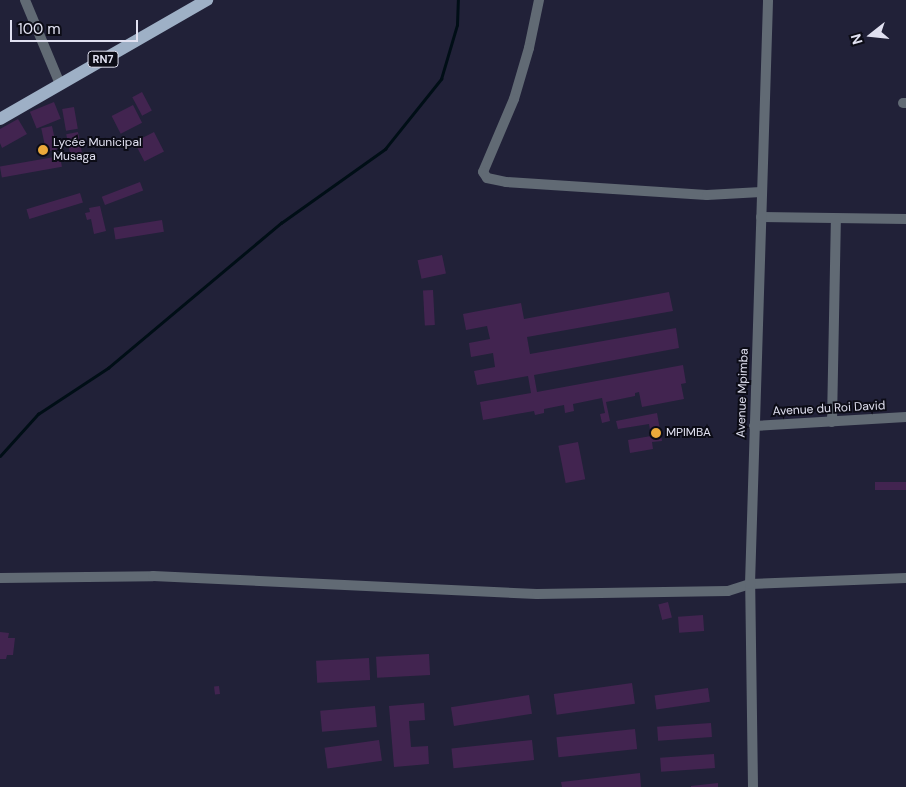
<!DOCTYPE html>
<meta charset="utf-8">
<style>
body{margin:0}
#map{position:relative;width:906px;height:787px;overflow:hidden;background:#212138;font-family:"DM Sans",sans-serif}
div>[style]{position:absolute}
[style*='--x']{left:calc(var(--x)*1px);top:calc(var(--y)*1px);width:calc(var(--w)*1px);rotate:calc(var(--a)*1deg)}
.stream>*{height:2.5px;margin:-1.25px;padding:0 1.25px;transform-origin:1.25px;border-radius:1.25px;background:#000e16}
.building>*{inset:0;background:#422450;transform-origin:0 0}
.minor>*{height:10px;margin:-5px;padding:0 5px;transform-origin:5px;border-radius:5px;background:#616a74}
.major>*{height:12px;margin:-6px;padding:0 6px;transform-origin:6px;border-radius:6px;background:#9eb0c6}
.dots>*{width:14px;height:14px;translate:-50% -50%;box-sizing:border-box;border:2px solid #0c0c16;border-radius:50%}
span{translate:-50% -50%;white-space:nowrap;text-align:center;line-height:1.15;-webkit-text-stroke:4px #0c0c16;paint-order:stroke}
.shield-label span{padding:1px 4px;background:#0c0c16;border:1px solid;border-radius:4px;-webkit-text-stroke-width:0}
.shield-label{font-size:11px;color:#e1e1f1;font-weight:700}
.poi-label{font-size:12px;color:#e1e1f1}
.left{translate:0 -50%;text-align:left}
.street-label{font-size:12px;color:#e1e1f1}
.north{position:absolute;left:846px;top:10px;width:50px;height:50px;-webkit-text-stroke:4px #0c0c16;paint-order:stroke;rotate:254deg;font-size:14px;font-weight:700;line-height:20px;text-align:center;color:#e1e1f1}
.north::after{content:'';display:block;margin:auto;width:18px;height:22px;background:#e1e1f1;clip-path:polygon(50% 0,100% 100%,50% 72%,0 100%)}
.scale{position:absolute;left:10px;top:20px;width:128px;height:22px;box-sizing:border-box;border:2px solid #e1e1f1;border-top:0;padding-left:6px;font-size:15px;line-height:18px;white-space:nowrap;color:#e1e1f1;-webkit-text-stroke:4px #0c0c16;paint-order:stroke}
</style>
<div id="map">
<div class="stream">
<i style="--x:0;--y:456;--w:57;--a:-47.9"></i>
<i style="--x:38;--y:414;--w:84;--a:-33.3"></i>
<i style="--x:108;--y:368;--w:226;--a:-40"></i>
<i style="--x:281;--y:223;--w:128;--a:-35.4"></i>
<i style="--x:385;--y:149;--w:90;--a:-51.3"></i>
<i style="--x:441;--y:79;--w:56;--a:-73.5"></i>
<i style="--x:457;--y:25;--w:25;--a:-88"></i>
</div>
<div class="building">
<i style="left:142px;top:92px;width:21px;height:11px;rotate:62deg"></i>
<i style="left:54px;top:102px;width:18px;height:26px;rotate:68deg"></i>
<i style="left:133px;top:105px;width:20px;height:24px;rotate:63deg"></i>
<i style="left:74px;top:107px;width:22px;height:12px;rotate:80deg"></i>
<i style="clip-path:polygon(18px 119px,27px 134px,2px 148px,0 143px,0 129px)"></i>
<i style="left:52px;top:126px;width:24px;height:11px;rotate:78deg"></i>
<i style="left:78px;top:132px;width:21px;height:12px;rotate:79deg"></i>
<i style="left:154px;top:132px;width:22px;height:22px;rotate:63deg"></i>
<i style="left:60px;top:156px;width:11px;height:61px;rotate:80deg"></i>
<i style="left:140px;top:182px;width:9px;height:41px;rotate:69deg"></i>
<i style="left:80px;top:193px;width:10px;height:56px;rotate:73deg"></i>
<i style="clip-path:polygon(100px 206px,106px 231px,94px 234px,91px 219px,87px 220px,85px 213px,90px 212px,89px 208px)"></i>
<i style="left:162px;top:220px;width:12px;height:49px;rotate:81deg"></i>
<i style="left:442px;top:255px;width:19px;height:25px;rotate:78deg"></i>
<i style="left:433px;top:290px;width:35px;height:10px;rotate:87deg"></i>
<i style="clip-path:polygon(669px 292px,673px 311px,527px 337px,530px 354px,676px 328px,679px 348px,534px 375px,537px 392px,683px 365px,686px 383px,681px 384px,684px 399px,642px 407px,639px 392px,635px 393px,635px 396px,606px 402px,610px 421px,602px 423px,600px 414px,605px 413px,602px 398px,573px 404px,574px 411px,565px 413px,564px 405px,544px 409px,544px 413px,535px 415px,534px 411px,483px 420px,480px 402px,531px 393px,528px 376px,477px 385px,474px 371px,495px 367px,493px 353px,471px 357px,469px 343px,490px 339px,487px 326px,466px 330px,463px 314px,521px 303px,524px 319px)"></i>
<i style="clip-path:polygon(657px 413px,662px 441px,652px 442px,653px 449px,630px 453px,628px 440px,651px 436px,649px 424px,618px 429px,616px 421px)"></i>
<i style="left:578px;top:442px;width:38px;height:20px;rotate:79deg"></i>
<i style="left:906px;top:482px;width:8px;height:31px;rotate:90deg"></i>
<i style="left:668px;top:602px;width:16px;height:10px;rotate:76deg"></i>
<i style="left:703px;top:615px;width:16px;height:25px;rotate:86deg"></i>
<i style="clip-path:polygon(0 632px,9px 633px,8px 638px,15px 638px,13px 655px,7px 655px,6px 659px,0 659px)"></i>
<i style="left:429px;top:654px;width:21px;height:53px;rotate:87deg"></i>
<i style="left:369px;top:658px;width:22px;height:53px;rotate:87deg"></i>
<i style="left:632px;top:683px;width:21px;height:79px;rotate:82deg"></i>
<i style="left:219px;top:686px;width:8px;height:5px;rotate:83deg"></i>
<i style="left:708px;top:688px;width:14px;height:54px;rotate:82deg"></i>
<i style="left:529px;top:695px;width:19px;height:79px;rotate:81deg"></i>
<i style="clip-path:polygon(424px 703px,425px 720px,409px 721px,411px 747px,428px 746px,429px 764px,394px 767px,389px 706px)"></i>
<i style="left:375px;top:706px;width:21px;height:55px;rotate:85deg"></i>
<i style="left:711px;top:723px;width:14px;height:54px;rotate:86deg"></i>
<i style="left:635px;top:729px;width:20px;height:79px;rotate:84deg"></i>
<i style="left:379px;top:740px;width:21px;height:55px;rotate:82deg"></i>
<i style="left:532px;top:740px;width:20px;height:81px;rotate:84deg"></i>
<i style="left:714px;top:754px;width:14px;height:54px;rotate:86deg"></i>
<i style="clip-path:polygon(640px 773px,641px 787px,562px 787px,561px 782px)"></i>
<i style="clip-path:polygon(718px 783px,718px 787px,691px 787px,691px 786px)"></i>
</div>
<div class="minor">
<i style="--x:25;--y:0;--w:91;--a:67.4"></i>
<i style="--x:539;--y:0;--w:49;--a:101.8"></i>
<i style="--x:529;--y:48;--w:53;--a:106.4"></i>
<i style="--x:514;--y:99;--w:79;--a:113"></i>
<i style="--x:483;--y:172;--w:7;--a:56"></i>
<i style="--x:487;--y:178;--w:19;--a:12"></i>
<i style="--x:506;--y:182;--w:201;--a:3.7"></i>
<i style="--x:707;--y:195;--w:54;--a:-3.2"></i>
<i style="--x:903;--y:103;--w:3;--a:0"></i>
<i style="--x:761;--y:217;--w:145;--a:0.8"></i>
<i style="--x:832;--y:422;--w:203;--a:-88.9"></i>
<i style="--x:754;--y:426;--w:152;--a:-3.4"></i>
<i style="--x:0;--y:578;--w:153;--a:-0.7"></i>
<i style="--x:153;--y:576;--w:384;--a:2.7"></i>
<i style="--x:537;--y:594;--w:191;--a:-0.9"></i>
<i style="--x:728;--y:591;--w:23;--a:-18"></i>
<i style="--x:750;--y:584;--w:156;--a:-2.2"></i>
<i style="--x:753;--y:787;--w:203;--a:-90.8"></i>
<i style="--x:750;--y:584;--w:584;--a:-88.23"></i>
</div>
<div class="major">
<i style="--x:0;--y:119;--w:239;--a:-29.9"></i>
</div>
<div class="dots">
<i style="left:43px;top:150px;background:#eba93a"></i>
<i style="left:656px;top:433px;background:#eba93a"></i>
</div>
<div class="shield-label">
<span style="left:103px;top:59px">RN7</span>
</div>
<div class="poi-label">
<span class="left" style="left:53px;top:150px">Lycée Municipal<br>Musaga</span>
<span class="left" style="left:666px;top:433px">MPIMBA</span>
</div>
<div class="street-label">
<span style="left:743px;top:393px;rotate:-88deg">Avenue Mpimba</span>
<span style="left:829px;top:409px;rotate:-3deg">Avenue du Roi David</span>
</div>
<div class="north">N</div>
<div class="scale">100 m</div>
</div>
